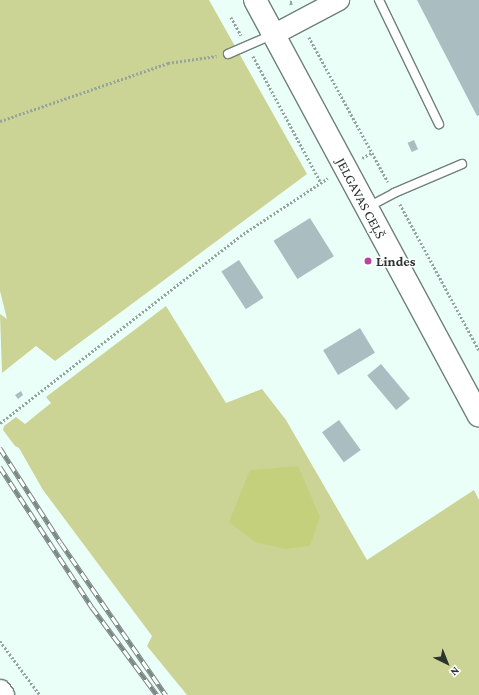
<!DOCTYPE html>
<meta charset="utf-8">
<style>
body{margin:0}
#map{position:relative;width:479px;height:695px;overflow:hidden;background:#ebfff9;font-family:"Crimson Pro",serif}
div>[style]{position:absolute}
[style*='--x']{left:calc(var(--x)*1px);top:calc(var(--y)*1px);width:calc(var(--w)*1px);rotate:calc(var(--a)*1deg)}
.green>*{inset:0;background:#cbd494}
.forest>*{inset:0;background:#c5d07c}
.building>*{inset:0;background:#aabdc1;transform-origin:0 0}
.path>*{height:2.5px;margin-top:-1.25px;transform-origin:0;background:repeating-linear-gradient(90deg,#96a4a0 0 2px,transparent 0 4px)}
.roads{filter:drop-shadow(1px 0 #6f807c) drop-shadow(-1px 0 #6f807c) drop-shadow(0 1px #6f807c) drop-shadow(0 -1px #6f807c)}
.service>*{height:8px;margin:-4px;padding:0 4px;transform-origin:4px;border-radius:4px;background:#fff}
.tertiary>*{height:20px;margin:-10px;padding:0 10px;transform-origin:10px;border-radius:10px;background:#fff}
.secondary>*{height:22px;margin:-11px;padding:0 11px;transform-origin:11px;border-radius:11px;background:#fff}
.trunk>*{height:22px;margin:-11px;padding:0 11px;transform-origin:11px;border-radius:11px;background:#fff}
.rail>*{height:4.5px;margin-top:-2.25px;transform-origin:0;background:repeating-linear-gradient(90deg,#fff 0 9px,#7b8783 0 18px);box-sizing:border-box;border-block:1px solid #7b8783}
.dots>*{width:11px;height:11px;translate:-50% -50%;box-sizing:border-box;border:2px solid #fff;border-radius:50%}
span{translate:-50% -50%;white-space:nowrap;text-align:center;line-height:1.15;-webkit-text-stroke:3px #fff;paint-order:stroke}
.street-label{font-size:14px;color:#2c3331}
.poi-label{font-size:14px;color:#2c3331;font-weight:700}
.left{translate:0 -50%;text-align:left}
.north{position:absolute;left:427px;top:643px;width:40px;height:40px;-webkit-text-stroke:3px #fff;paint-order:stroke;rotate:137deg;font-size:11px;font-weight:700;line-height:16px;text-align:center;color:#2c3331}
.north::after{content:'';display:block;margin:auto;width:14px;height:18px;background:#2c3331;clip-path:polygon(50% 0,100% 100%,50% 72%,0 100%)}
</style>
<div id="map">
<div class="green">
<i style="clip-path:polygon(0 0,209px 0,307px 174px,55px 361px,36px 346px,2px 373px,0 314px,7px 319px,0 291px)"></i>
<i style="clip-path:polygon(166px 306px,226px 403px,262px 389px,286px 420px,367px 560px,474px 490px,479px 500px,479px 695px,187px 695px,147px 646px,152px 636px,43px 490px,19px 448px,15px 446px,3px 430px,4px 426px,16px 417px,25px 424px,51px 403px,46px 397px)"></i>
</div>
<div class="forest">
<i style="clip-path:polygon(298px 466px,320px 517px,310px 546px,285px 549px,255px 542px,229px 522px,250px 470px)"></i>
</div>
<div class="building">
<i style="clip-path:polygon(417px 0,479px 0,479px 115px,477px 116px)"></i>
<i style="left:414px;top:140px;width:10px;height:7px;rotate:66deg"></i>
<i style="left:310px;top:218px;width:45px;height:43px;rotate:58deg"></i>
<i style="left:239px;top:260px;width:45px;height:21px;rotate:57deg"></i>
<i style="left:360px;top:328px;width:29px;height:43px;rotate:59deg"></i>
<i style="left:381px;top:364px;width:45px;height:18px;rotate:50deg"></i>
<i style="clip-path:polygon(21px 391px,23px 395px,18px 399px,15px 395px)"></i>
<i style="left:339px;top:420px;width:37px;height:21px;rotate:54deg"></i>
</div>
<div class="path">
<i style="--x:291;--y:5;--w:3;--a:-108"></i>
<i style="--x:290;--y:2;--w:4;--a:-27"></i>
<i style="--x:231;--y:17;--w:21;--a:61"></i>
<i style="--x:309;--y:37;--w:165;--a:61.4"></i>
<i style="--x:253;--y:56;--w:144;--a:61.8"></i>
<i style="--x:0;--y:121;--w:178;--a:-19"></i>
<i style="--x:168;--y:63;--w:49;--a:-8.3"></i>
<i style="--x:362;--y:158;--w:10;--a:-29"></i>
<i style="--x:400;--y:204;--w:166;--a:61.6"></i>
<i style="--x:0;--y:423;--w:304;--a:-37.9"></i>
<i style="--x:240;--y:236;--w:105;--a:-33.4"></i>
<i style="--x:0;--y:641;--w:67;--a:53.5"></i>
</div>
<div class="roads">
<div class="service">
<i style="--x:379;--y:0;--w:138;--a:64.2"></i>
<i style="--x:228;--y:54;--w:48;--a:-23.4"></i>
<i style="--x:368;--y:207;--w:30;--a:-28"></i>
<i style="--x:394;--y:193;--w:74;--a:-23.1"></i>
</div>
<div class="tertiary">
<i style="--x:273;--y:35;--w:75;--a:-27.9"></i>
</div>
<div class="secondary">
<i style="--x:255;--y:0;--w:472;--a:61.7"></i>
</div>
<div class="trunk">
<i style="--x:0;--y:691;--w:5;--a:53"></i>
</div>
</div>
<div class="rail">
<i style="--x:0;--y:448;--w:113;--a:57.3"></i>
<i style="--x:61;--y:543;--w:185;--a:55.4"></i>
<i style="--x:0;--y:467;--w:168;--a:56.7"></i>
<i style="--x:92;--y:607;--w:109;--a:53.5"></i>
</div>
<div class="dots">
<i style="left:368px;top:261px;background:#b745a0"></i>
</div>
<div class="street-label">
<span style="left:361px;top:198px;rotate:62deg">JELGAVAS CEĻŠ</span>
</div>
<div class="poi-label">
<span class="left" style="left:376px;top:261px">Lindes</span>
</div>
<div class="north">N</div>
</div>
